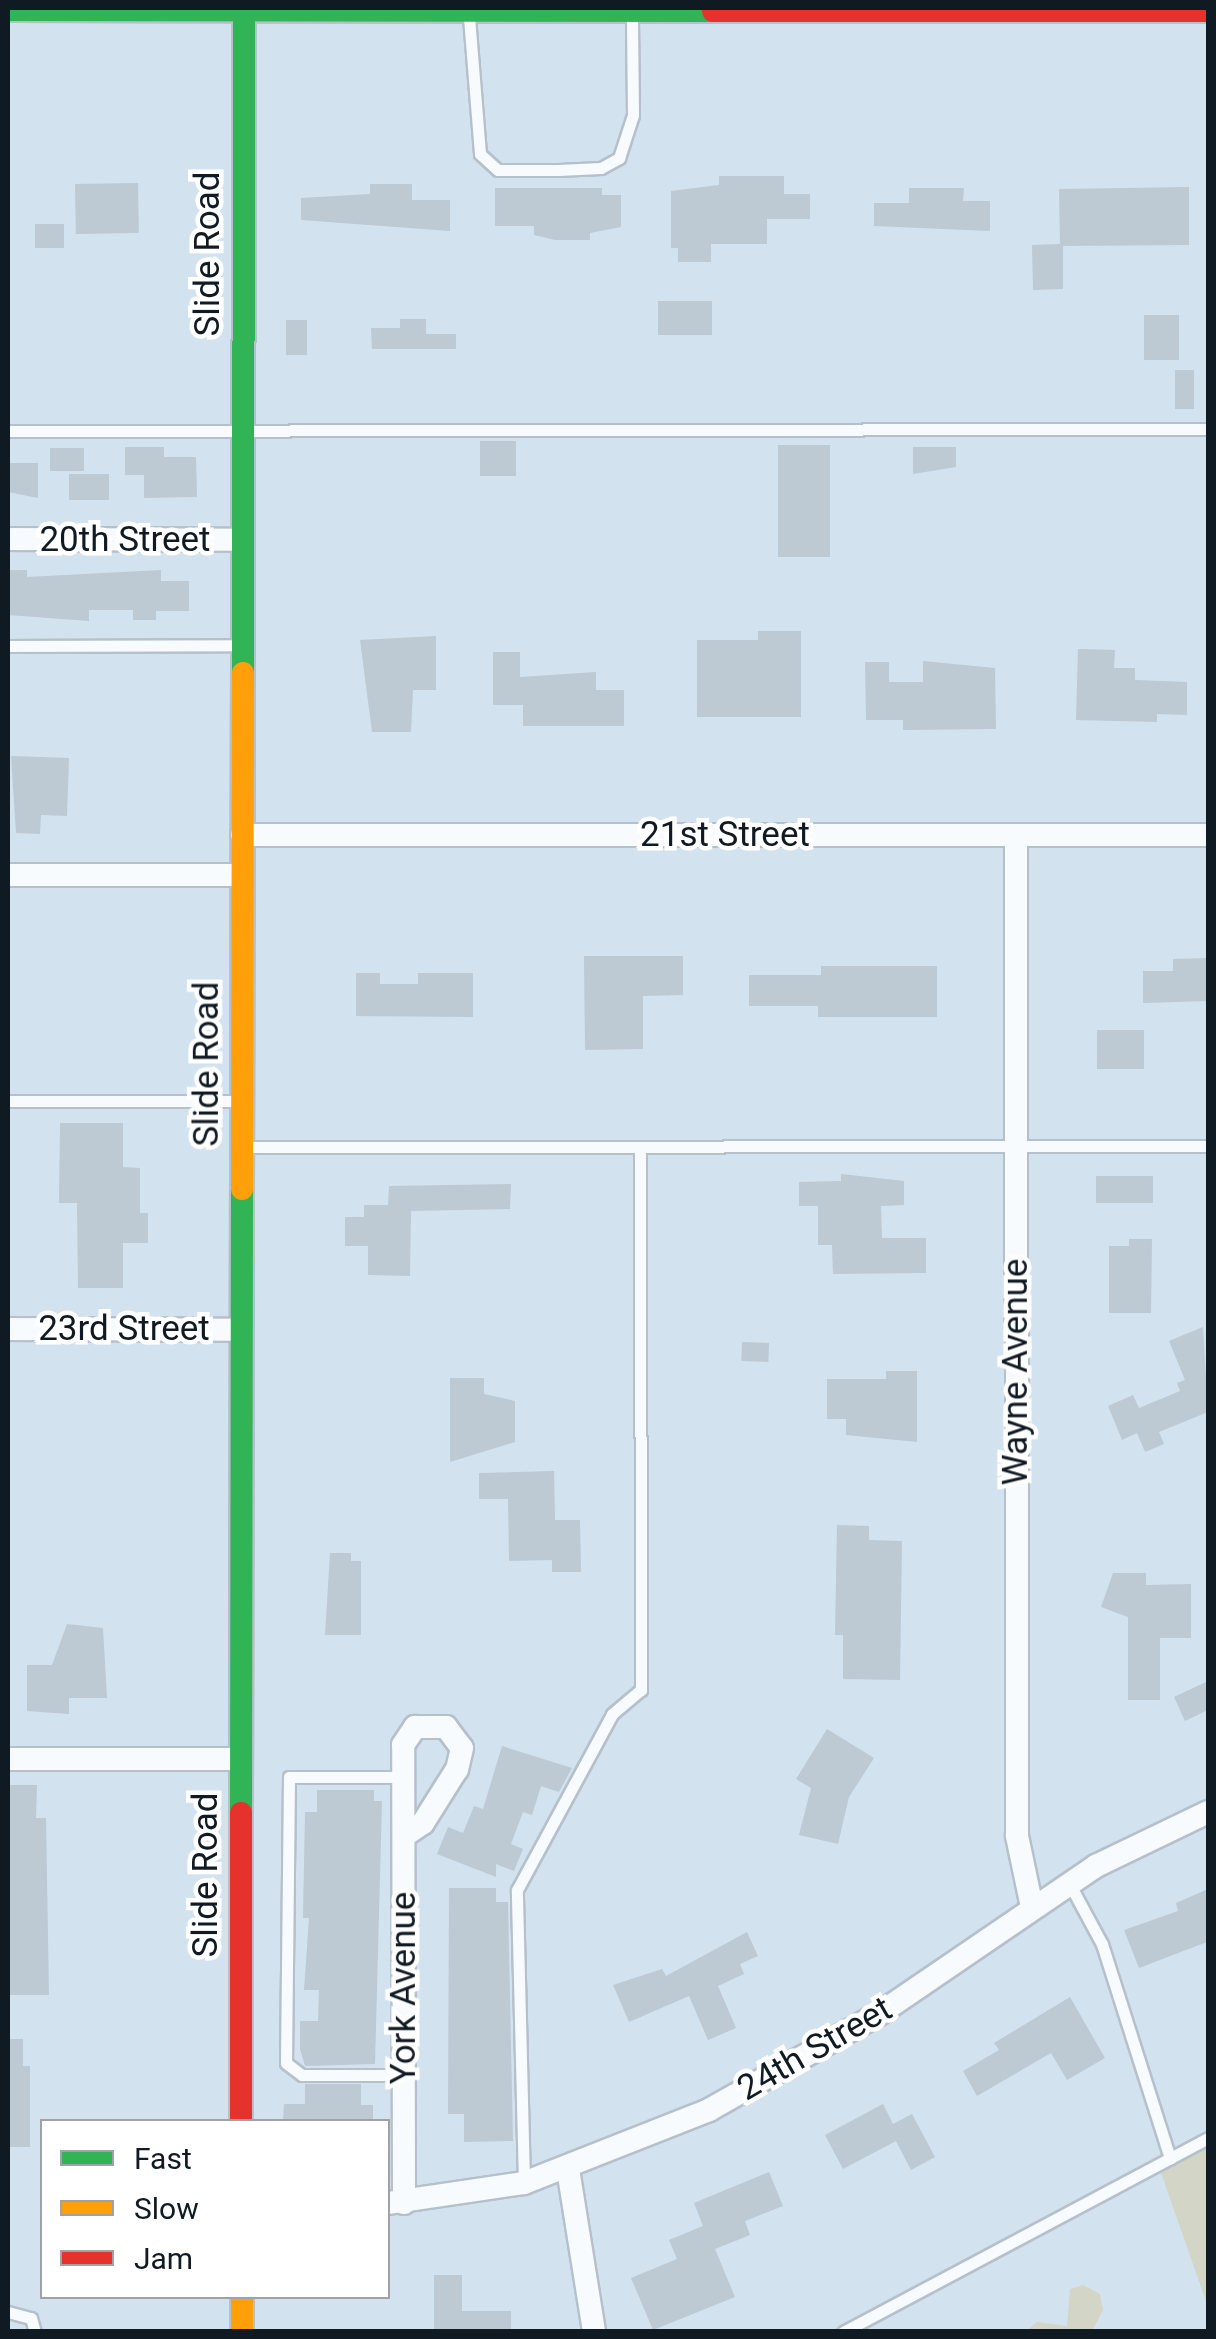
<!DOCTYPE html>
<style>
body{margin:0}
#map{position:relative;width:1216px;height:2339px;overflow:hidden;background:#d3e2ef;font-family:Roboto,sans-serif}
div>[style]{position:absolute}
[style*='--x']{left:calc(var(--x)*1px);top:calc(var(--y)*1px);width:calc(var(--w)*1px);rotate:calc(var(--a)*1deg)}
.green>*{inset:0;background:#d3d6c6}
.building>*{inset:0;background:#bdc9d3;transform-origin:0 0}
.roads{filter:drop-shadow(2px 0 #b5c0cb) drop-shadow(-2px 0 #b5c0cb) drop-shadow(0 2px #b5c0cb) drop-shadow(0 -2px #b5c0cb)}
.lane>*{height:11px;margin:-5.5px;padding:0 5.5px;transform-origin:5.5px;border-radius:5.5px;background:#f8fbfd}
.street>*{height:22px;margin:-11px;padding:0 11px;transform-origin:11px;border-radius:11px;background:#f8fbfd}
.fast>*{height:22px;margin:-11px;padding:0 11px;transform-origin:11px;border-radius:11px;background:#30b455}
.slow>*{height:22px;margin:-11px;padding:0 11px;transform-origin:11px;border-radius:11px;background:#ff9f0a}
.jam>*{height:22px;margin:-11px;padding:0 11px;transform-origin:11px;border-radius:11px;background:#e5322d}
span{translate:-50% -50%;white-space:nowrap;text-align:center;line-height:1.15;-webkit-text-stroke:9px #fff;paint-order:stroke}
.street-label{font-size:35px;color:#101a22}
.frame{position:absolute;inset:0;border:10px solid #101a22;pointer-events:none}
.legend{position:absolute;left:40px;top:2119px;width:350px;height:180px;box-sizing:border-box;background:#fff;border:2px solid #9fa3a7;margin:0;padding:12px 18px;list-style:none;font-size:30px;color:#101a22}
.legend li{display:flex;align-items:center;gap:20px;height:50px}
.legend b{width:50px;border:2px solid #9fa3a7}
</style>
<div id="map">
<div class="green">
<i style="clip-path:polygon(1208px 2147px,1208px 2307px,1161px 2173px)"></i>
<i style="clip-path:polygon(1083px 2285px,1100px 2294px,1103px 2310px,1092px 2331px,1026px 2331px,1037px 2322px,1067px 2326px,1070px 2289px)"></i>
</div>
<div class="building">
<i style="clip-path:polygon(719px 176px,784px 176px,784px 194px,810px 194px,810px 219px,767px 219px,767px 244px,711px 244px,711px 262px,678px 262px,678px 248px,671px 248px,671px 191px,719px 185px)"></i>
<i style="left:138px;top:183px;width:50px;height:63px;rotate:89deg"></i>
<i style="clip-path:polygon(370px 184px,412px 184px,412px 200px,450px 200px,450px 231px,301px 220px,301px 198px,370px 194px)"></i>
<i style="clip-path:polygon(1189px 187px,1189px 245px,1063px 246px,1063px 289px,1033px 290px,1032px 245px,1060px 244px,1059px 189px)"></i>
<i style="clip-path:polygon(495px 188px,602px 188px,602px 195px,621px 195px,621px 227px,590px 233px,590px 240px,555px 240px,534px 235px,534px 226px,495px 226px)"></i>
<i style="clip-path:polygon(909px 188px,964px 188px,963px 201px,990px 201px,990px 231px,874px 226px,874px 203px,909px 203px)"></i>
<i style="left:35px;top:224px;width:29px;height:24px"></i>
<i style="left:712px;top:301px;width:34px;height:54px;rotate:90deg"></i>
<i style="left:1144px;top:315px;width:35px;height:45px"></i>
<i style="clip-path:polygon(400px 319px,426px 319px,426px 334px,456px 334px,456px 349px,372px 349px,371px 328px,400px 328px)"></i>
<i style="left:286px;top:320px;width:21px;height:35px"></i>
<i style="left:1175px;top:370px;width:19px;height:39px"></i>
<i style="left:480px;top:441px;width:36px;height:35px"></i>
<i style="left:830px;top:445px;width:112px;height:52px;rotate:90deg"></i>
<i style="clip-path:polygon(125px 447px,164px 447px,164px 457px,196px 457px,197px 497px,144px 498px,144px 475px,125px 475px)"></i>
<i style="clip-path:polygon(913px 447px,956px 447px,956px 467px,913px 474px)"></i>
<i style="left:50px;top:448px;width:34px;height:23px"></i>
<i style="clip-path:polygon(8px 463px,38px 463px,38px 498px,8px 492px)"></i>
<i style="left:69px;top:474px;width:40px;height:26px"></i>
<i style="clip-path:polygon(8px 570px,27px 570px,27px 577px,161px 570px,161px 581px,189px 581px,189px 611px,156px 611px,156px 620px,133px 620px,133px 610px,89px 610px,89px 621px,8px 615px)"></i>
<i style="clip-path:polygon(758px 631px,801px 631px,801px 717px,697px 717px,697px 640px,758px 640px)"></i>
<i style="clip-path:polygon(436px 636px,436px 690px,413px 690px,411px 732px,372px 732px,360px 640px)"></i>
<i style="clip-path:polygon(1078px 649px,1115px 650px,1114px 668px,1135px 668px,1135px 680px,1187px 682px,1187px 715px,1157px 714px,1157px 722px,1076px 720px)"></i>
<i style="clip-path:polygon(493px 652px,520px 652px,520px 677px,596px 672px,596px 690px,624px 690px,624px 726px,523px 726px,523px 705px,493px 705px)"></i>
<i style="clip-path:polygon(923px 661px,995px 668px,996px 729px,903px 730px,903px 720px,866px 720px,865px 662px,889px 662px,889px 682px,923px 682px)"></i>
<i style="clip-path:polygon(11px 756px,69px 758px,67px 816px,41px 815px,40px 834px,16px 833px)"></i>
<i style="clip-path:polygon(584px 956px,683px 956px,683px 995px,643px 996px,643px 1049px,585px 1050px)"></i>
<i style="clip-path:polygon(1208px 958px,1208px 1001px,1143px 1003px,1143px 971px,1173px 971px,1173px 959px)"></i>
<i style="clip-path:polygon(821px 966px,937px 966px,937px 1017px,818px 1017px,818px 1006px,749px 1006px,749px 975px,821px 975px)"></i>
<i style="clip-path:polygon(356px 973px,380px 973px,380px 984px,418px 984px,418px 973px,473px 973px,473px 1017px,356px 1016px)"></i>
<i style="left:1097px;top:1030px;width:47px;height:39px"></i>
<i style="clip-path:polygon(60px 1123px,123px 1123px,123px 1167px,140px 1168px,140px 1213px,148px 1213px,148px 1243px,123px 1243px,123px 1288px,78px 1288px,77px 1203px,59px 1203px)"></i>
<i style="clip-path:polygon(841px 1174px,904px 1181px,904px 1205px,881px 1206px,882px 1238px,926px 1238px,926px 1273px,833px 1274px,832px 1245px,818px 1245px,818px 1206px,799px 1206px,799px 1182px,841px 1181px)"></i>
<i style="left:1096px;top:1176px;width:57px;height:27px"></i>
<i style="clip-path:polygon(511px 1184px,510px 1209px,411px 1211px,410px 1276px,368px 1275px,368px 1246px,345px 1246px,345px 1217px,364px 1217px,364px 1205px,388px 1205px,389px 1186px)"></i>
<i style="clip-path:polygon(1129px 1239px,1152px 1239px,1151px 1313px,1109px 1313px,1109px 1246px,1129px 1246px)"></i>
<i style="clip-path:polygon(1203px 1327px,1208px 1412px,1159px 1432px,1164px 1444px,1145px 1452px,1137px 1433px,1122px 1440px,1108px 1406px,1133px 1395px,1139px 1408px,1180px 1391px,1177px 1383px,1185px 1380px,1169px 1341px)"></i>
<i style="left:742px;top:1342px;width:27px;height:19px;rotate:2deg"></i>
<i style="clip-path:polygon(886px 1371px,917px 1371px,917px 1442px,846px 1435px,846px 1419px,827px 1419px,827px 1379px,886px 1379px)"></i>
<i style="clip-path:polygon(450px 1378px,484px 1378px,484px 1394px,515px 1401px,515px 1442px,450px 1462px)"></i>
<i style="clip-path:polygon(554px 1471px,555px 1520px,580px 1520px,581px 1572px,552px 1572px,552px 1560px,509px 1561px,508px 1499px,479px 1499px,479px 1473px)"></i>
<i style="clip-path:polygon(837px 1525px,869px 1526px,869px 1540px,902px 1541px,900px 1680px,843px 1679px,843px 1635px,835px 1635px)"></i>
<i style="clip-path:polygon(330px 1553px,351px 1553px,351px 1561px,361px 1561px,361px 1635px,325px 1635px)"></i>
<i style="clip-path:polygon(1113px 1573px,1146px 1573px,1146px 1585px,1191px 1584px,1191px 1638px,1160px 1638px,1160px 1700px,1128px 1700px,1128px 1617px,1101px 1607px)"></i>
<i style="clip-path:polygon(67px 1624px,103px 1628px,107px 1698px,69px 1698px,69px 1714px,27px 1711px,27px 1665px,52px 1665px)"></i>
<i style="clip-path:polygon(1208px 1681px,1208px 1710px,1185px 1721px,1174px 1697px)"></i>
<i style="clip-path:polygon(827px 1729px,874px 1758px,849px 1797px,838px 1844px,799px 1835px,811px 1788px,796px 1779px)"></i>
<i style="clip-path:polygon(502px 1746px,572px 1768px,559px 1792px,541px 1786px,532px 1815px,523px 1812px,511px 1844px,523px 1849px,514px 1871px,496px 1864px,496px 1877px,437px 1854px,448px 1827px,463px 1833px,474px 1806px,483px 1809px)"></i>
<i style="clip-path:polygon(9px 1785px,37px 1785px,36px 1818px,46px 1818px,49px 1995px,8px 1995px)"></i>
<i style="clip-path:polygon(317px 1790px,374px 1790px,374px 1801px,382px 1801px,375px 2064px,305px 2066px,300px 2049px,300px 2021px,318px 2021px,319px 1990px,304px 1990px,309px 1918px,303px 1918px,305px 1812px,317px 1812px)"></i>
<i style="clip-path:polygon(449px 1888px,496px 1888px,496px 1902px,508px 1902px,513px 2141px,464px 2142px,464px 2114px,448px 2114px)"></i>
<i style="clip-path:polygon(1208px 1889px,1207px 1942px,1139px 1968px,1124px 1930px,1178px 1911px,1176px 1903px)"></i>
<i style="clip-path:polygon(747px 1932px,758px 1956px,740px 1964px,744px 1974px,718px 1986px,736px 2028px,708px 2040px,689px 1996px,629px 2022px,613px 1985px,662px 1969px,666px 1976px)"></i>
<i style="clip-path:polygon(1070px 1997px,1105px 2058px,1067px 2080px,1051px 2053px,977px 2096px,963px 2071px,999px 2050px,994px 2043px)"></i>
<i style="clip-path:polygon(8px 2039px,23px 2039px,23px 2066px,30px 2066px,30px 2147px,8px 2147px)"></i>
<i style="clip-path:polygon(305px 2084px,361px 2084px,361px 2105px,373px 2105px,373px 2122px,283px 2122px,284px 2104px,305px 2104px)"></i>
<i style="clip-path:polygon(883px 2104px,893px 2124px,912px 2114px,935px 2157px,911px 2170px,896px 2141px,843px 2169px,825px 2135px)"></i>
<i style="clip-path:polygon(769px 2172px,783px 2206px,745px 2221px,750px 2235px,715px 2249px,735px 2297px,653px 2330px,631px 2278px,677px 2259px,669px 2240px,703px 2226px,694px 2203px)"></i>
<i style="clip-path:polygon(434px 2275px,462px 2275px,462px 2311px,511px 2311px,511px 2332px,434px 2332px)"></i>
</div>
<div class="roads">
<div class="lane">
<i style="--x:469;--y:17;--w:137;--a:85.4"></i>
<i style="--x:480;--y:154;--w:24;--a:42"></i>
<i style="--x:498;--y:170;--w:60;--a:0"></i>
<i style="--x:558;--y:170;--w:43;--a:-2.7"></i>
<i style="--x:601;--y:168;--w:21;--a:-29"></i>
<i style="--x:619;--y:158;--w:45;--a:-72"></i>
<i style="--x:633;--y:115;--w:100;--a:-90.6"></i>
<i style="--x:8;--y:431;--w:1200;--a:-0.1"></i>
<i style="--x:8;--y:646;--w:230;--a:-0.2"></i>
<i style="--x:8;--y:1101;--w:230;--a:0"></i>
<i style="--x:248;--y:1147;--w:960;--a:-0.06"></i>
<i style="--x:403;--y:1777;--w:114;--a:180"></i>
<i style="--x:289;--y:1777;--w:286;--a:90.6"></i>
<i style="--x:286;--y:2063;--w:20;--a:37"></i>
<i style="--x:302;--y:2075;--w:102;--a:0"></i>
<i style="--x:1069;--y:1883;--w:69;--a:61.6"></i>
<i style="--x:1102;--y:1944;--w:225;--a:72.4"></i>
<i style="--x:524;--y:2183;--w:293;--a:-91.4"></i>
<i style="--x:517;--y:1890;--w:200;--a:-61.6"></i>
<i style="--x:612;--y:1714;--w:38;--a:-40"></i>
<i style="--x:641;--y:1690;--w:543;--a:-90.11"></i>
<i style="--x:8;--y:2312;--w:24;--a:15"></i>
<i style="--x:31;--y:2318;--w:15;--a:74"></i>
<i style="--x:843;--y:2332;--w:413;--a:-28"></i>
</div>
<div class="street">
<i style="--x:8;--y:539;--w:235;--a:0.2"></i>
<i style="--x:242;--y:835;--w:966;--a:0"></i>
<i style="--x:1016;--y:835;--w:1001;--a:89.94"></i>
<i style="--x:1017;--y:1836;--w:73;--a:78.1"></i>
<i style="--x:8;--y:875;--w:234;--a:0"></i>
<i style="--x:8;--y:1329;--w:233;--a:0.2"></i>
<i style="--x:8;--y:1759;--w:233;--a:0"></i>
<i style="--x:568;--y:2169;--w:165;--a:80.9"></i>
<i style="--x:388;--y:2203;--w:137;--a:-8.4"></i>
<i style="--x:524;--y:2183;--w:199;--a:-21.5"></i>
<i style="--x:709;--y:2110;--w:195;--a:-29.5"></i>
<i style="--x:879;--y:2014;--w:263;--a:-34.3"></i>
<i style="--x:1096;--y:1866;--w:124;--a:-25.7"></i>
<i style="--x:404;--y:2203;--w:458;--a:-90.1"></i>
<i style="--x:403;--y:1745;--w:22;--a:-56"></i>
<i style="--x:415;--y:1727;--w:31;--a:0"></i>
<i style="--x:446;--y:1727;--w:26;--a:53"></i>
<i style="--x:462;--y:1748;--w:22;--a:103"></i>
<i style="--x:457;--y:1769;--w:64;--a:122.2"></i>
<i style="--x:423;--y:1823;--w:18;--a:146"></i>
</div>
<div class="fast">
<i style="--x:8;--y:10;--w:705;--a:0.08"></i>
<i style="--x:243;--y:673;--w:665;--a:-89.91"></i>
<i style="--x:241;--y:1813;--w:624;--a:-89.91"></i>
</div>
<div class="slow">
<i style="--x:242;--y:1189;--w:516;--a:-89.89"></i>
<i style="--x:242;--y:2296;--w:36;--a:90"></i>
</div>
<div class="jam">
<i style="--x:713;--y:11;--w:495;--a:0"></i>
<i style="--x:241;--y:2122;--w:309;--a:-90"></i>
</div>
</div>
<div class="street-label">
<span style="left:208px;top:254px;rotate:-90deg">Slide Road</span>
<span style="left:125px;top:540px">20th Street</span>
<span style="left:725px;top:835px">21st Street</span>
<span style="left:207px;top:1064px;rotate:-90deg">Slide Road</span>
<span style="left:124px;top:1329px">23rd Street</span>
<span style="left:1016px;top:1372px;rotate:-90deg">Wayne Avenue</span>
<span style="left:206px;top:1875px;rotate:-90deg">Slide Road</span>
<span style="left:404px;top:1988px;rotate:-90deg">York Avenue</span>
<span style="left:815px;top:2049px;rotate:-30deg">24th Street</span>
</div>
<div class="frame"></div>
<ul class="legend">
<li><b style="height:12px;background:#30b455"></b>Fast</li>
<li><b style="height:12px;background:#ff9f0a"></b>Slow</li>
<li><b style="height:12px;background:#e5322d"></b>Jam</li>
</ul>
</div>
